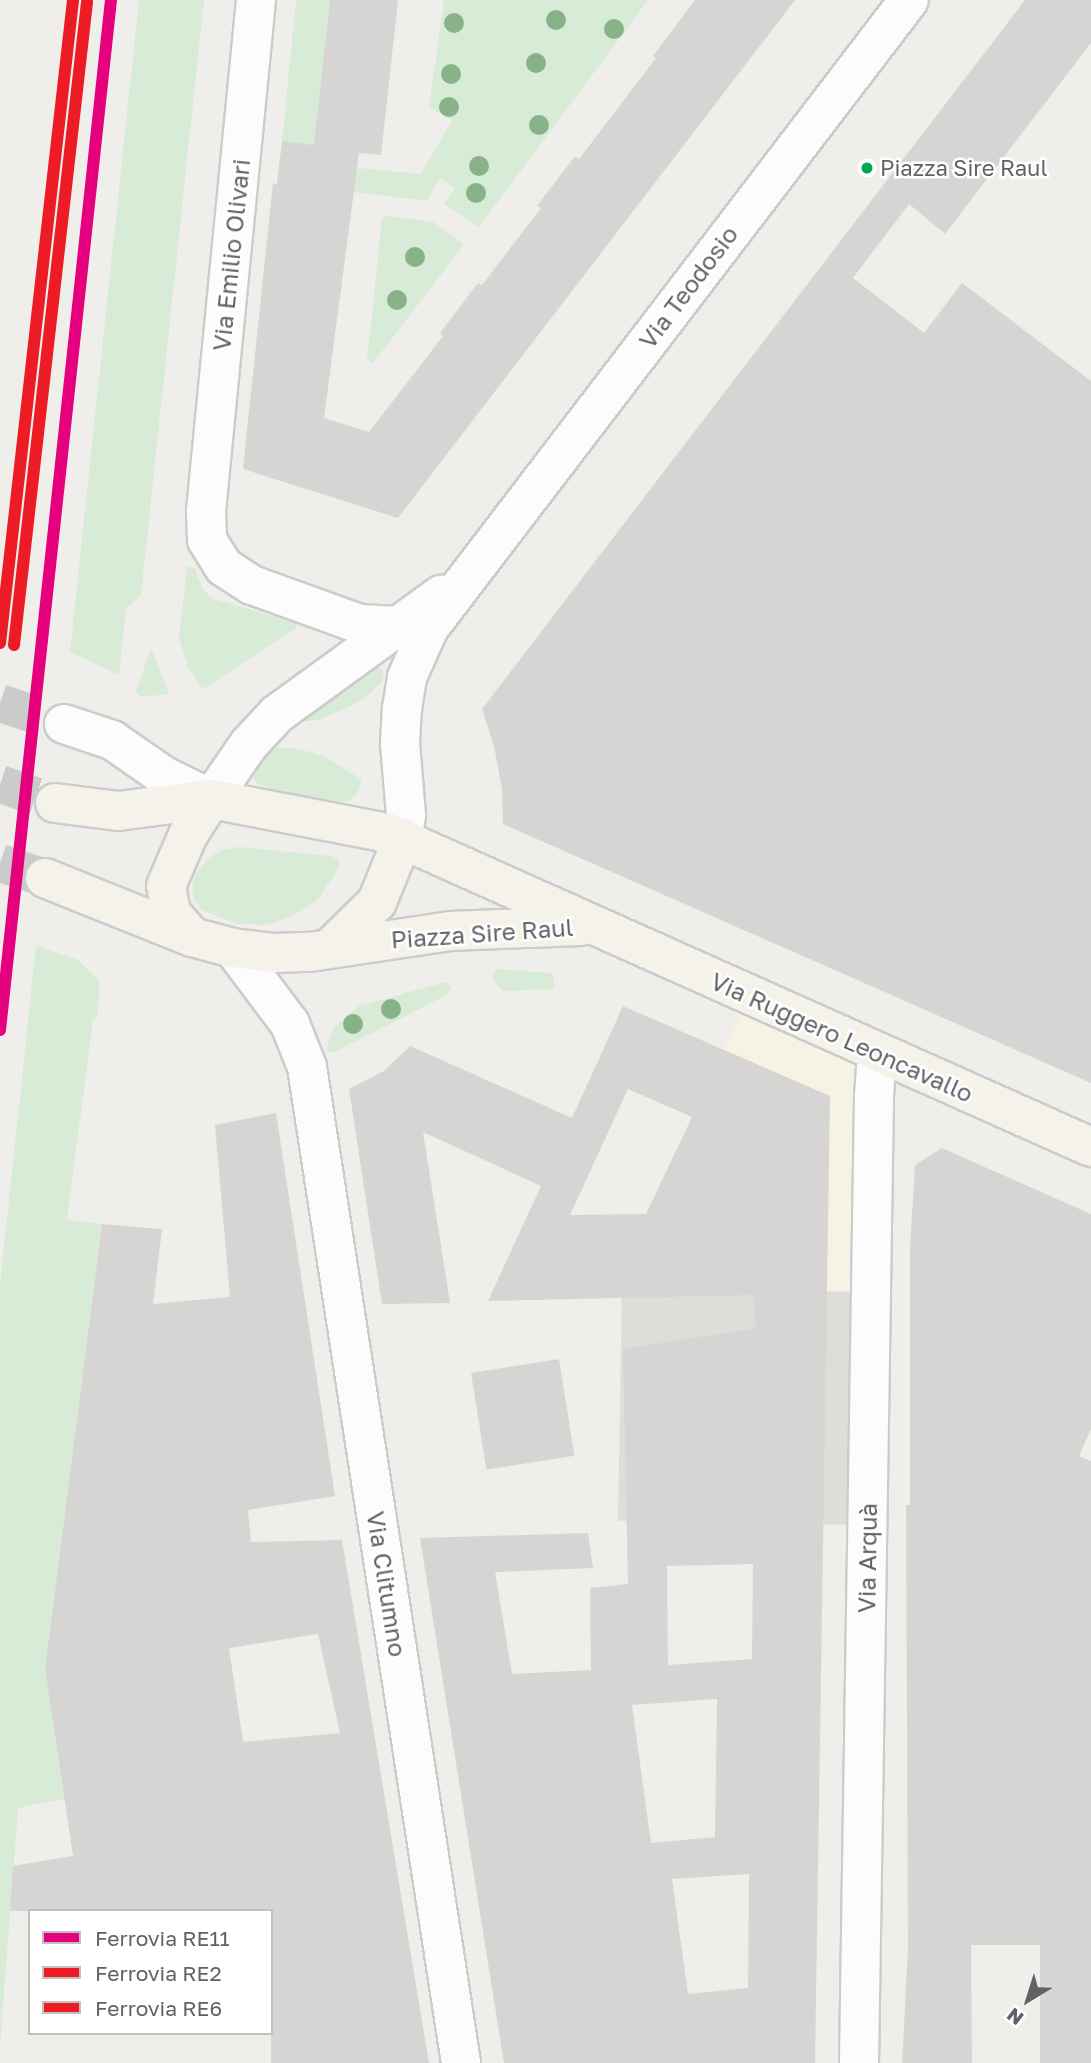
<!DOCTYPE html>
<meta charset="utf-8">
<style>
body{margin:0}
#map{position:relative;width:1091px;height:2063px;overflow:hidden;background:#efeeea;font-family:"Golos Text",sans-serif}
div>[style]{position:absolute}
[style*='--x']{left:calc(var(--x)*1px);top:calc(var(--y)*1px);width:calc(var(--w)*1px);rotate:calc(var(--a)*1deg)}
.commercial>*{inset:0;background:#f7f3e4}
.industrial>*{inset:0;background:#dfddda;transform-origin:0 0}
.green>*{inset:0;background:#d8ebd6}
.building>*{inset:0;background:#d6d5d3;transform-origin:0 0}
.minor-tunnel>*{height:38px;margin-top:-19px;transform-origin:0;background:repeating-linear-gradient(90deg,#cbcbca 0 38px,transparent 0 57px)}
.primary-tunnel>*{height:38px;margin-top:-19px;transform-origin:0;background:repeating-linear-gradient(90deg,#cbcbca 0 38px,transparent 0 57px)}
.roads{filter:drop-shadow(2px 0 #cbcccc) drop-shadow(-2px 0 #cbcccc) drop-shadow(0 2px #cbcccc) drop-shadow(0 -2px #cbcccc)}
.minor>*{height:38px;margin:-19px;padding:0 19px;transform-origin:19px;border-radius:19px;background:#fdfcfc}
.tertiary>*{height:38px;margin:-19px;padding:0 19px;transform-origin:19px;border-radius:19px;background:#fdfcfc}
.primary>*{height:38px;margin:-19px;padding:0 19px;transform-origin:19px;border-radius:19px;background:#f4f2e9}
.rail-1>*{height:12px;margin:-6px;padding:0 6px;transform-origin:6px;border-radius:6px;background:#e5007d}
.rail-2>*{height:12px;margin:-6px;padding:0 6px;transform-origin:6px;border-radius:6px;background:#ed1c24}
.rail-3>*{height:12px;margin:-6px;padding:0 6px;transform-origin:6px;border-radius:6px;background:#ed1c24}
.trees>*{width:20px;height:20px;margin:-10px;border-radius:50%;background:#88b388}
.dots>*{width:19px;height:19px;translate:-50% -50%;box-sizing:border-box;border:4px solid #fff;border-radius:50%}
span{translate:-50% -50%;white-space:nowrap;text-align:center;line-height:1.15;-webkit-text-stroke:5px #fff;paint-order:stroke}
.bus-label{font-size:22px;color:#5f6368}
.left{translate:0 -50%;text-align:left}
.street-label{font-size:24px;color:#5f6368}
.legend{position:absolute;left:28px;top:1909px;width:245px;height:126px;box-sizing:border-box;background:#fff;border:2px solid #bfc1c3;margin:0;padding:9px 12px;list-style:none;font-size:21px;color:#5f6368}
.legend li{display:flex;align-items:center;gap:14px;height:35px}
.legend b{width:35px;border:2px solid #bfc1c3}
.north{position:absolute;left:993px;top:1965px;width:70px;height:70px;-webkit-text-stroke:5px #fff;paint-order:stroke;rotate:218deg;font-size:19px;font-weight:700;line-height:28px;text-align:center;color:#5f6368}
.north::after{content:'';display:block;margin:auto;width:24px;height:32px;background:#5f6368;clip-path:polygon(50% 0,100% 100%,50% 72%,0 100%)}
</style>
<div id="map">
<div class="commercial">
<i style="clip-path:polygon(749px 996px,868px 1048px,865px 1292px,606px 1299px)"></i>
</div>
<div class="industrial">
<i style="left:865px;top:1292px;width:233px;height:243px;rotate:91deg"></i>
</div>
<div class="green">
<i style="clip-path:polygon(139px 0,204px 0,141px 595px,126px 608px,119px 675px,70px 652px)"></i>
<i style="clip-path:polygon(296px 0,330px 0,324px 58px,323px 146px,282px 141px)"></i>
<i style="clip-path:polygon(444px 0,648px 0,479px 227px,444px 204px,455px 188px,440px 178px,427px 201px,353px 192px,357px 168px,421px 174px,452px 120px,429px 107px)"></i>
<i style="clip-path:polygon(386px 216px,433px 222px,463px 243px,463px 246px,373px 363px,367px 360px,382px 219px)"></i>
<i style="clip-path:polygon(187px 566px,195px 568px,202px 588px,213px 599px,297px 623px,296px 628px,204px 689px,201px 687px,188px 667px,179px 639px)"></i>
<i style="clip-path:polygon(151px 648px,169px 694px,141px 697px,136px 692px)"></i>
<i style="clip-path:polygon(376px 667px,382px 669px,384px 679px,363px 700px,320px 720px,293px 722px)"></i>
<i style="clip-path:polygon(269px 746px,299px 749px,326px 757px,362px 780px,358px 793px,350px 800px,340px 802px,286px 796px,257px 783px,250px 774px)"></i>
<i style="clip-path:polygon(239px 847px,331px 856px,338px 859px,339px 867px,317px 901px,296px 914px,268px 925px,237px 924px,202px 910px,194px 899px,192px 887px,195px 874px,207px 859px,222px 850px)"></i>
<i style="clip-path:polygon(36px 946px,78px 960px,100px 981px,97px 1019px,93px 1019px,67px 1220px,102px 1224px,45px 1669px,64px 1799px,18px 1808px,0 2047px,0 1285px)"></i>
<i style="clip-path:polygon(498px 969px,553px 973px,554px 989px,503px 991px,493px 981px,493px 973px)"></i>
<i style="clip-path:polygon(446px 982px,451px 987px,447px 995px,332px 1053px,326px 1050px,334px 1027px,359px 1006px)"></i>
</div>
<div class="building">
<i style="clip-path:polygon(330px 0,398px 0,381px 155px,359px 153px,324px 418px,369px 432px,443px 336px,440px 333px,478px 283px,482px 285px,541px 208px,537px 206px,575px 156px,579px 159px,656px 58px,653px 56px,695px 0,795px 0,398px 518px,243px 469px,273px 183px,277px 184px,282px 141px,314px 145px)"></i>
<i style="clip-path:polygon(1025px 0,1091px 0,1091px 43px,945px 234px,909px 204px,853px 278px,924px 333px,962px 283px,1091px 381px,1091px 1083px,503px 824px,502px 789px,494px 746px,482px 709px)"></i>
<i style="clip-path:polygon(evenodd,623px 1006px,830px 1096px,815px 2063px,504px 2063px,420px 1538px,588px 1533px,593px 1568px,495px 1572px,512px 1674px,591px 1670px,590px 1588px,628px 1584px,623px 1349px,756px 1328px,753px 1295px,488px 1301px,541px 1186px,423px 1132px,450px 1303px,382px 1304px,349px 1089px,384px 1071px,410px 1046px,572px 1118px,623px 1006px,628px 1089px,692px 1117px,646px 1214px,570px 1215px,628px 1089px,623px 1006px,753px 1564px,752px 1659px,668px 1665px,667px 1566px,753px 1564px,623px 1006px,717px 1699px,715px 1837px,651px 1843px,632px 1705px,717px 1699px,623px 1006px,749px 1874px,748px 1988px,688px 1994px,672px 1879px,749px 1874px)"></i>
<i style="clip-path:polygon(evenodd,276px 1113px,335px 1496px,248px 1510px,251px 1542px,342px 1540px,429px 2063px,271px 2063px,271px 1911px,10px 1911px,13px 1866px,73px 1856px,45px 1669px,102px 1224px,162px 1229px,153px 1304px,230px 1297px,215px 1125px,276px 1113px,318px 1634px,340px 1733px,243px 1742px,229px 1648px,318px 1634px)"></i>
<i style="clip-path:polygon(942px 1148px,1091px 1214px,1091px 1429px,1079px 1456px,1091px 1461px,1091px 2063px,1040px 2063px,1040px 1945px,971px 1945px,972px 2063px,902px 2063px,908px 1948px,906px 1505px,910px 1505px,910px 1247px,915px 1165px)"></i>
<i style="left:559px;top:1359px;width:98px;height:89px;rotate:81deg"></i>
</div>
<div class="minor-tunnel">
<i style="--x:0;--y:703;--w:67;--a:18.2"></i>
</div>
<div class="primary-tunnel">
<i style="--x:0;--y:784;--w:58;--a:19.1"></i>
<i style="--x:0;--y:863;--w:47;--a:18.4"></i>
</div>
<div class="roads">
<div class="minor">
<i style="--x:256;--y:0;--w:513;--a:95.59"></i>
<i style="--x:206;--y:511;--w:29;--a:88"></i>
<i style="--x:207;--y:540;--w:32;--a:58"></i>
<i style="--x:224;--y:567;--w:33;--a:33"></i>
<i style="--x:252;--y:585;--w:115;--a:19.9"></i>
<i style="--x:360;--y:624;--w:40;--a:2.9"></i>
<i style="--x:64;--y:724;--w:51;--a:18.4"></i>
<i style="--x:112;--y:740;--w:63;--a:34.7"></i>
<i style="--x:164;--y:776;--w:52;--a:26.1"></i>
<i style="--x:233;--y:948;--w:95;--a:53.1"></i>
<i style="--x:290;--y:1024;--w:46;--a:68.4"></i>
<i style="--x:307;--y:1067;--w:1008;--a:81.21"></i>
<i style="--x:859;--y:2063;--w:967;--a:-89.11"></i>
<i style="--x:874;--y:1096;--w:43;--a:-86"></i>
</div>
<div class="tertiary">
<i style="--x:211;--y:799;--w:67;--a:-55.4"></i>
<i style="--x:249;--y:744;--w:41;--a:-47"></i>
<i style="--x:277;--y:714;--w:203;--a:-36"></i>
<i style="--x:403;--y:838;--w:23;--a:-83"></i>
<i style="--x:406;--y:815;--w:71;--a:-94.8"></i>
<i style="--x:400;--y:744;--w:35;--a:-87"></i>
<i style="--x:402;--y:709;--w:32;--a:-81"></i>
<i style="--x:407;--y:677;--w:54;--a:-65.8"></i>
<i style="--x:429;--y:628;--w:790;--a:-52.61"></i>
</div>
<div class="primary">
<i style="--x:55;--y:803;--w:64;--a:7.2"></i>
<i style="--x:118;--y:811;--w:94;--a:-7.4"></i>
<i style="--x:211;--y:799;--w:180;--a:10.9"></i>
<i style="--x:388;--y:833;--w:770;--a:24.07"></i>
<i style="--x:45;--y:878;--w:158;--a:21.9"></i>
<i style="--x:192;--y:937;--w:42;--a:15"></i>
<i style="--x:233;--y:948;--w:41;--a:7"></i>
<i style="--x:274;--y:953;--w:36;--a:-2"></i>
<i style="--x:310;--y:952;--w:142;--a:-8.5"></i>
<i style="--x:450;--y:931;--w:131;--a:-2.2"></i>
<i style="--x:192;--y:937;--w:32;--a:-131"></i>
<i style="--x:171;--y:913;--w:27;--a:-100"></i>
<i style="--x:166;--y:886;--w:56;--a:-66.7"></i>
<i style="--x:188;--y:835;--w:43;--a:-57.4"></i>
<i style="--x:331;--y:947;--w:64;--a:-44.4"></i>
<i style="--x:377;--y:902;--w:69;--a:-67.9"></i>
</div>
</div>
<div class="rail-1">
<i style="--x:0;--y:1030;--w:1036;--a:-83.85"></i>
</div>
<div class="rail-2">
<i style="--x:0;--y:643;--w:647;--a:-83.52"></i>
</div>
<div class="rail-3">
<i style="--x:14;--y:645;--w:647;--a:-83.52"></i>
</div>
<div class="trees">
<i style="left:556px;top:20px"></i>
<i style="left:454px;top:23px"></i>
<i style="left:614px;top:29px"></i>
<i style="left:536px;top:63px"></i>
<i style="left:451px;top:74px"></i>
<i style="left:449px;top:107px"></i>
<i style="left:539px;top:125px"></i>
<i style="left:479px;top:166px"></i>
<i style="left:476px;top:193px"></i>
<i style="left:415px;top:257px"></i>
<i style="left:397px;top:300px"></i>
<i style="left:391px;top:1009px"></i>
<i style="left:353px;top:1024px"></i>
</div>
<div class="dots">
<i style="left:867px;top:168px;background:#00a651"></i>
</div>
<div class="bus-label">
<span class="left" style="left:880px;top:168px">Piazza Sire Raul</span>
</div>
<div class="street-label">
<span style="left:231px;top:255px;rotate:-84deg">Via Emilio Olivari</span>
<span style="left:688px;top:287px;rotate:-53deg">Via Teodosio</span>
<span style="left:482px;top:933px;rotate:-4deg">Piazza Sire Raul</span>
<span style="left:842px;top:1037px;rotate:24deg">Via Ruggero Leoncavallo</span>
<span style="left:867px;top:1558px;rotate:-89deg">Via Arquà</span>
<span style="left:387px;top:1584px;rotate:81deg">Via Clitumno</span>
</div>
<ul class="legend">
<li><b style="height:9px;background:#e5007d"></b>Ferrovia RE11</li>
<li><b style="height:9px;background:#ed1c24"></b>Ferrovia RE2</li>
<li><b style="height:9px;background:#ed1c24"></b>Ferrovia RE6</li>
</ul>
<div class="north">N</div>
</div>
